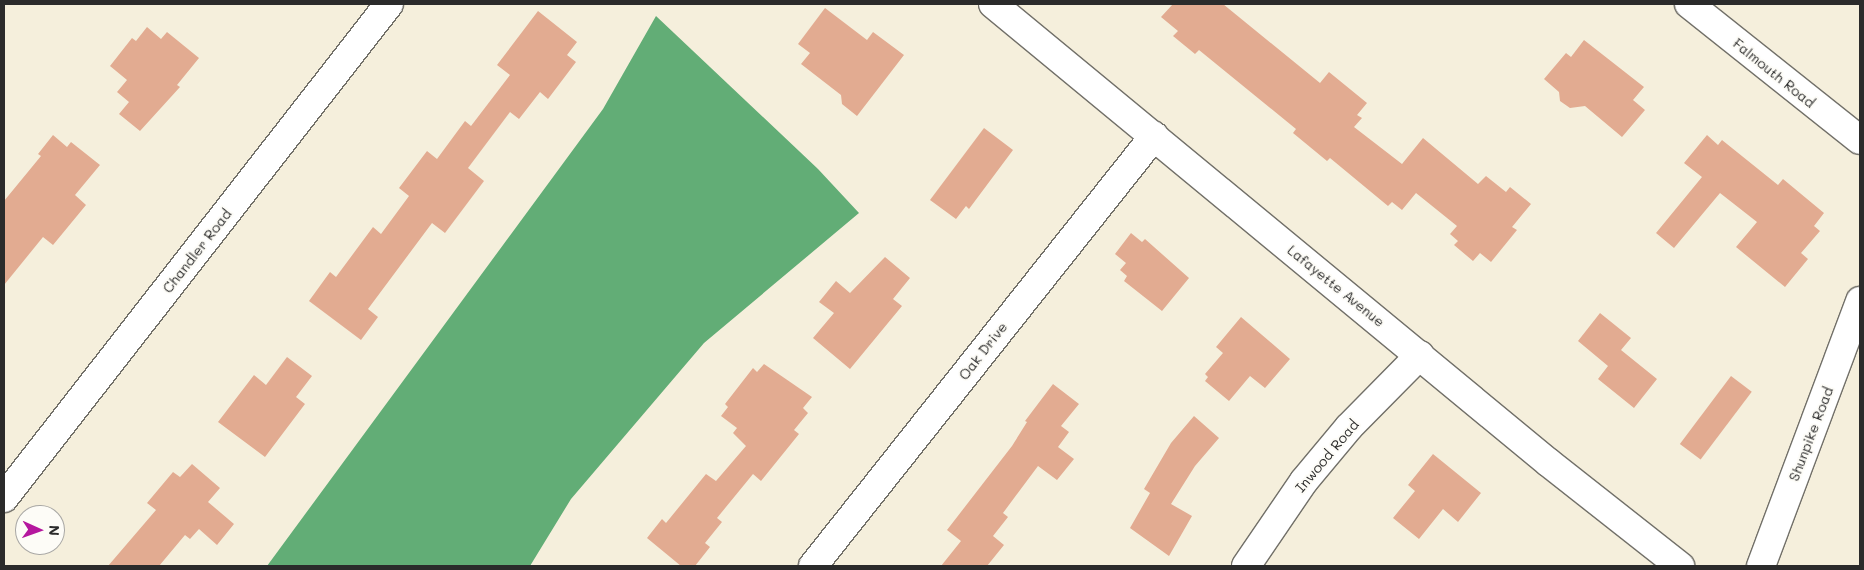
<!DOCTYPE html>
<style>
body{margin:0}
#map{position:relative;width:1864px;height:570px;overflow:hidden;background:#f5efdc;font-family:Mali,sans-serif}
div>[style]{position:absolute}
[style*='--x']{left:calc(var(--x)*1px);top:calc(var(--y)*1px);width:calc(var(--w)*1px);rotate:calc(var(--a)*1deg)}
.forest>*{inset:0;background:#62ad76}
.building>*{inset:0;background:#e2ab91;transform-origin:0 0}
.roads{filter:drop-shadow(1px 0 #727069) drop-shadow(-1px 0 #727069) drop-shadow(0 1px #727069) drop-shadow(0 -1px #727069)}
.minor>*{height:28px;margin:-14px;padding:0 14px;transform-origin:14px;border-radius:14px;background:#fff}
.tertiary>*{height:28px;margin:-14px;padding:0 14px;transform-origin:14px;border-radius:14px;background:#fff}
.secondary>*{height:28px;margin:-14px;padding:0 14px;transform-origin:14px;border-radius:14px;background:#fff}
span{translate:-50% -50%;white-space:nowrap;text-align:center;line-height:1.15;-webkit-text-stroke:4px #fdfcf7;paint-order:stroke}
.street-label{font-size:14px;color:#2b2b2b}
.frame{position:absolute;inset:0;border:5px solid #2b2b2b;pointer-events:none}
.north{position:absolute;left:15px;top:505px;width:50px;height:50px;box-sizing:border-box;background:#fdfcf7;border:1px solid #a9a8a5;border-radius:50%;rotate:92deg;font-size:14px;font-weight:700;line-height:20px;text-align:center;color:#2b2b2b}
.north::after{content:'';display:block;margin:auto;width:18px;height:22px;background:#b5179e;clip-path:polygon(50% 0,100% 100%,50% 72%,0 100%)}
</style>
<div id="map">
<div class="forest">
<i style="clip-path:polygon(656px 16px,818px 169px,859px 213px,704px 343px,571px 499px,530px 566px,267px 566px,603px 109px)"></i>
</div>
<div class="building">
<i style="clip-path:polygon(1173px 4px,1223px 4px,1320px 83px,1329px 72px,1367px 103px,1357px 115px,1362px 118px,1354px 127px,1402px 164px,1423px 138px,1478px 184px,1486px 176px,1506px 192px,1510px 187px,1531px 204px,1512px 227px,1517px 230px,1491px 262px,1480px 253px,1473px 261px,1454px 245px,1458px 241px,1450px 234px,1457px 226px,1416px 193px,1402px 210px,1392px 202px,1388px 206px,1330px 158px,1327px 161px,1293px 133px,1296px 129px,1199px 50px,1195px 54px,1173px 36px,1178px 31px,1161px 17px)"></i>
<i style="clip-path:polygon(825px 8px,867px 40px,873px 32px,904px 55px,857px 116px,842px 104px,841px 95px,801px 64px,810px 53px,798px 44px)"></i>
<i style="clip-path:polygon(538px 11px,577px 42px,567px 55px,576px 62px,548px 99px,540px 92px,519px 119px,510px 112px,468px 168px,484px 181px,445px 233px,432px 223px,368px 309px,378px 317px,361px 340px,309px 301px,330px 272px,336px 277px,373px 227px,381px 234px,409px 196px,399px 188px,427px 151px,437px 159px,465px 121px,471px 126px,510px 75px,497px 65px)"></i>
<i style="clip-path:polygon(147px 27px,161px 39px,167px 32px,199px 58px,177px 85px,180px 87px,140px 131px,119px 114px,129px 102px,117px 92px,127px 80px,110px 66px,132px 38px,136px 41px)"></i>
<i style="clip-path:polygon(1584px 40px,1644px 87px,1633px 100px,1645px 110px,1622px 137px,1585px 106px,1570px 108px,1560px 101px,1559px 92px,1544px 79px,1566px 53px,1571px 57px)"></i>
<i style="clip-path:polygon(984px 128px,1013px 150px,969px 209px,966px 206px,956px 219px,930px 200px)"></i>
<i style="clip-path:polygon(53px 135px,67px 147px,71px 142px,100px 165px,75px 195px,86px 205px,53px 245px,43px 237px,4px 285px,4px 201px,41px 156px,38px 154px)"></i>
<i style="clip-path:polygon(1707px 135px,1718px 145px,1722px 140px,1778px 185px,1783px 179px,1824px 213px,1814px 226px,1820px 231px,1801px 253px,1808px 259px,1785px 287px,1736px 247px,1757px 222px,1720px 193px,1674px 248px,1656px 233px,1702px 177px,1684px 163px)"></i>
<i style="clip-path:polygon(1131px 233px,1142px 242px,1145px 239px,1189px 278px,1162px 311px,1124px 281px,1127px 276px,1120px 270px,1126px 263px,1115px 254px)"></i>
<i style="clip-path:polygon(885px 257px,910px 278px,893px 299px,902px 306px,850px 369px,813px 338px,834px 313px,819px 302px,836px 281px,850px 293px)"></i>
<i style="clip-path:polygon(1600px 313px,1631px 338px,1621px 350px,1657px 379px,1634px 408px,1598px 379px,1608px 366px,1578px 341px)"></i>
<i style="clip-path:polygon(1241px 317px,1290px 359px,1265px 388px,1250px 376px,1229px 401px,1205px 381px,1208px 377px,1205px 374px,1223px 353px,1216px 347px)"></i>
<i style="clip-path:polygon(287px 357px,312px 376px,296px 397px,305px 404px,265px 457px,218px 422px,254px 375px,266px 385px)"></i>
<i style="clip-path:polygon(764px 364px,812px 397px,803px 408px,808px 413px,794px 430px,799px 434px,761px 481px,753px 474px,717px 518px,722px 522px,705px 543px,710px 547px,695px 566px,681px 566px,647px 538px,662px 519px,666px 523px,706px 474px,716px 481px,746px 446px,733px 433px,737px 428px,721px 416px,728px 407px,725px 404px,753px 368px,757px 372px)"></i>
<i style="left:1731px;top:376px;width:26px;height:85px;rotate:37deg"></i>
<i style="clip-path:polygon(1053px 384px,1079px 404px,1061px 426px,1069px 432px,1058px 447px,1074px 459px,1057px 480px,1038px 466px,1003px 513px,1008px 517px,993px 536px,1004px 545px,987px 566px,941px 566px,961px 541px,947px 530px,1012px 446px,1027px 422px,1025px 421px)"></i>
<i style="clip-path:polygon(1194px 416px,1219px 438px,1195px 466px,1171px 504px,1192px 516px,1169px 556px,1130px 528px,1150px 493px,1144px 489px,1171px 443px)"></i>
<i style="clip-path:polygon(1433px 454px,1481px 493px,1458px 522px,1443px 509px,1419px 539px,1393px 518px,1415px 491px,1408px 485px)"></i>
<i style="clip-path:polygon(192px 464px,220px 488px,208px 502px,234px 524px,217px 545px,199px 529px,190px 539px,185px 535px,159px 566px,108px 566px,156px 510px,147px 503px,173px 472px,180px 477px)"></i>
</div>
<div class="roads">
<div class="minor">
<i style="--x:1689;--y:4;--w:218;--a:38.5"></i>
<i style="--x:4;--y:498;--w:626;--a:-52.07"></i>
<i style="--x:813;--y:566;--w:549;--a:-51.58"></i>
<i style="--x:1246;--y:566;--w:103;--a:-55.7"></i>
<i style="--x:1304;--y:481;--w:70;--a:-50.2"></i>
<i style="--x:1349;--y:427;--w:101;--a:-45.4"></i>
</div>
<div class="tertiary">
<i style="--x:993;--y:4;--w:721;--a:39.54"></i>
<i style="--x:1549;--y:463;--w:167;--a:38.2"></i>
</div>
<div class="secondary">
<i style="--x:1761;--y:566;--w:283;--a:-69.5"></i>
</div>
</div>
<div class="street-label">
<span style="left:1774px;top:73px;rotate:39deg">Falmouth Road</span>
<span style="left:197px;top:251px;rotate:-52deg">Chandler Road</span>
<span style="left:1336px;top:286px;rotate:39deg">Lafayette Avenue</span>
<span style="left:983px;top:351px;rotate:-52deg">Oak Drive</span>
<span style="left:1811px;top:434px;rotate:-69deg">Shunpike Road</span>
<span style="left:1327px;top:456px;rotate:-50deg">Inwood Road</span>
</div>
<div class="frame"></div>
<div class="north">N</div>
</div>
